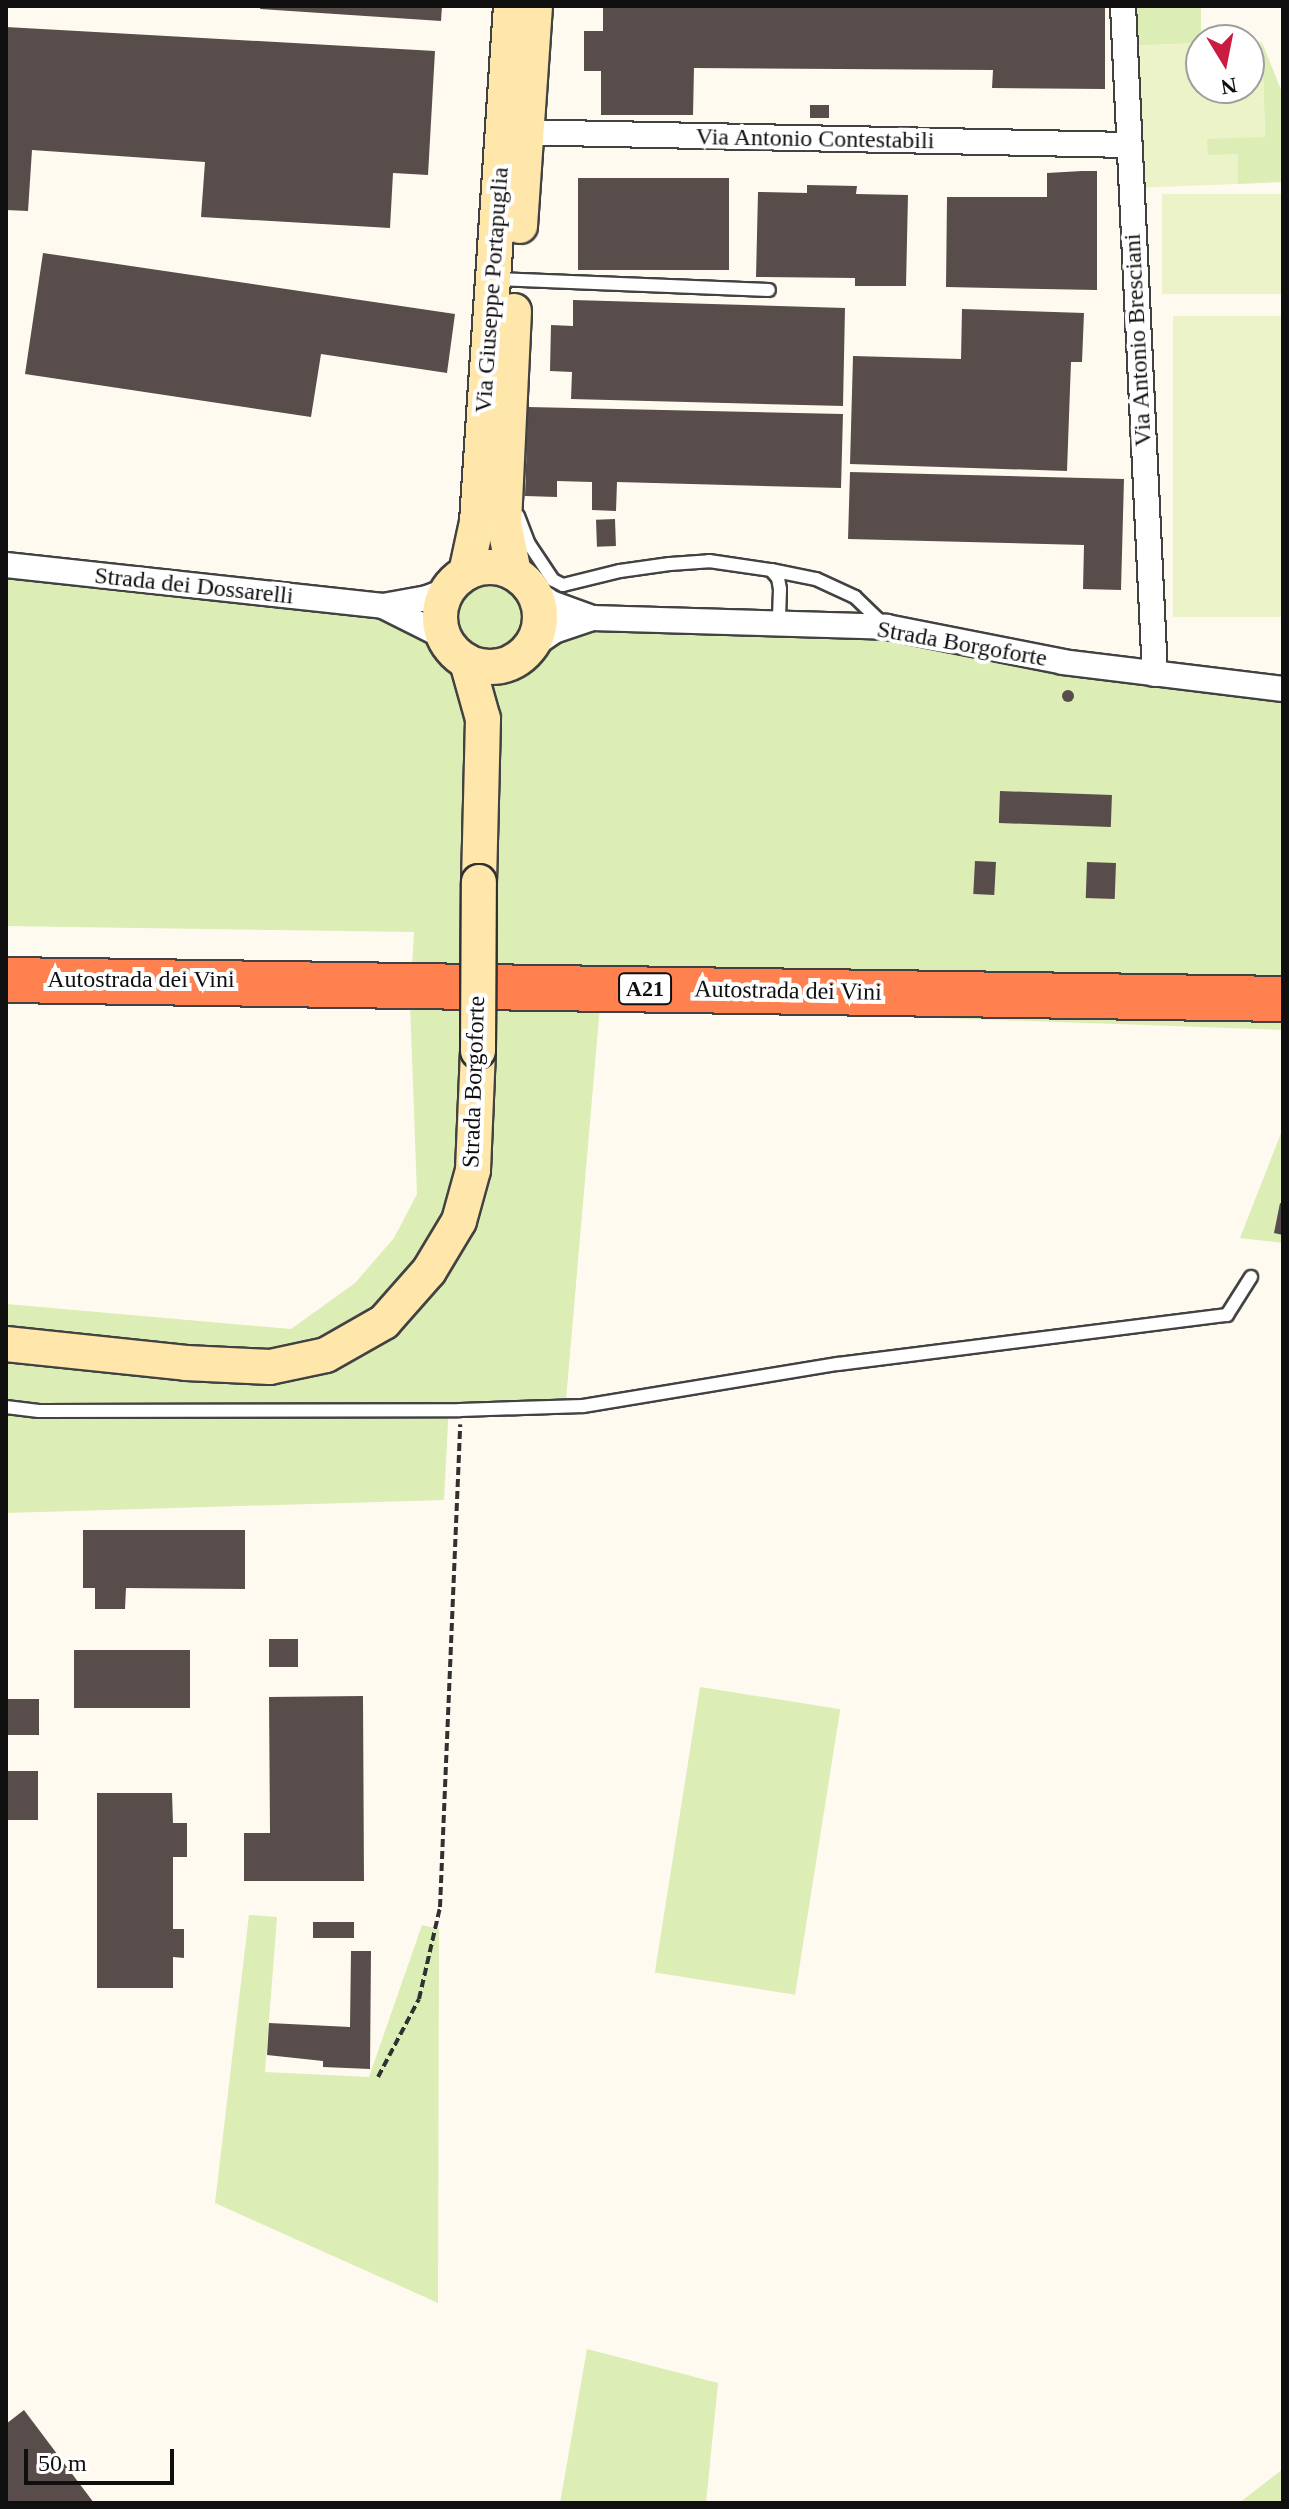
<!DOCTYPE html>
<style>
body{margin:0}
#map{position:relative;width:1289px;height:2509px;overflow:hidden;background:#fffaf0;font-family:Georgia,serif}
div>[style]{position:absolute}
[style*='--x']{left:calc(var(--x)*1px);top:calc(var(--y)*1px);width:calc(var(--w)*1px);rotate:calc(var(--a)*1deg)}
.green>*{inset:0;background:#dcedb6;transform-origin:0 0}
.pitch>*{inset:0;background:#ecf3c9;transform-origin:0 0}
.building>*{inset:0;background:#584d4a;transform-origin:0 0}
.round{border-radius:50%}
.path>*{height:4px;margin-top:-2px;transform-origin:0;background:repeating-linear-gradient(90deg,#313131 0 8px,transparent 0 12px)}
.roads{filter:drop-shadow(2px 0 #424242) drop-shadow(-2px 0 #424242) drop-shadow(0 2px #424242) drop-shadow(0 -2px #424242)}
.service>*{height:12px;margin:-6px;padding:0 6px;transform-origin:6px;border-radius:6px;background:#fff}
.minor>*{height:24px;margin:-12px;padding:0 12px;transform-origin:12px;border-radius:12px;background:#fff}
.secondary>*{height:34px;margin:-17px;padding:0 17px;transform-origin:17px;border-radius:17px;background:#ffe7ab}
.secondary>.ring{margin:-17px;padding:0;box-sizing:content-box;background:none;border:34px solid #ffe7ab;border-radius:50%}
.motorway>*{height:44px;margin:-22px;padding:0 22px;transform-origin:22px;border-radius:22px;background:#ff814f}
.bridges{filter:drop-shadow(2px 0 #313131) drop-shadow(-2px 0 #313131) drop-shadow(0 2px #313131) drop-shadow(0 -2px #313131)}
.secondary-bridge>*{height:34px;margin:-17px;padding:0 17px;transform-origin:17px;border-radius:17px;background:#ffe7ab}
span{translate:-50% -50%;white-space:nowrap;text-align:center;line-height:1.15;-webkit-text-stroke:8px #fff;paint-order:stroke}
.shield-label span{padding:2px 6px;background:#fff;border:2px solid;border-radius:6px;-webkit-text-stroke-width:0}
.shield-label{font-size:22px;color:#0f0f0f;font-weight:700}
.street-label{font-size:24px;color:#0f0f0f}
.frame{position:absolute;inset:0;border:8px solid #0f0f0f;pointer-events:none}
.north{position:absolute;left:1185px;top:24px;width:80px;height:80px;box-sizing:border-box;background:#fff;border:2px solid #9f9f9f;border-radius:50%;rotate:170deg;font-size:22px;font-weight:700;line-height:32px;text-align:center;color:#0f0f0f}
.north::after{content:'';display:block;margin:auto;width:28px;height:36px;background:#ca1b41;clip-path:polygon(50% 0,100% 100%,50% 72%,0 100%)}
.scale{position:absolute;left:24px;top:2449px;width:150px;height:36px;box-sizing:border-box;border:4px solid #0f0f0f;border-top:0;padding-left:10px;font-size:24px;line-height:28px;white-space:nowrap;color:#0f0f0f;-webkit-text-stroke:6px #fff;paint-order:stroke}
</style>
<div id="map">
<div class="green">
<i style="clip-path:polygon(1125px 6px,1262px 6px,1201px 8px,1201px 43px,1127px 46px)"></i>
<i style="clip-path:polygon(1262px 42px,1283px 95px,1283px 182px,1238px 184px,1238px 155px,1207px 155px,1207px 138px,1265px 136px)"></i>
<i style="clip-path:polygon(492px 559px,535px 578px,558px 601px,651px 622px,884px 624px,1283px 683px,1283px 1030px,600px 1006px,566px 1400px,449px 1403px,444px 1500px,6px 1513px,6px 1304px,291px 1329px,355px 1283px,394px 1238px,417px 1194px,410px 1003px,414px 932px,6px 926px,6px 562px,348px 596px,416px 592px,451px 569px)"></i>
<i style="clip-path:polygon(1283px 1128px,1283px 1243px,1240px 1238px)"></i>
<i style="left:700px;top:1687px;width:142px;height:289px;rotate:9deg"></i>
<i style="clip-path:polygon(249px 1915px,277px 1917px,265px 2072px,369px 2077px,422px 1925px,439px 1929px,438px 2303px,215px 2203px)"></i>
<i style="clip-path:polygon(587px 2349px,718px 2383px,706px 2503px,560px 2503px)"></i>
<i style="clip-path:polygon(1283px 2469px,1283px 2503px,1239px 2503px)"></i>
</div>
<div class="pitch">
<i style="clip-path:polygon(1249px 42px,1262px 42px,1265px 137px,1207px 139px,1208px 155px,1238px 154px,1238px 184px,1132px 188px,1127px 46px,1201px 43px,1201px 88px,1249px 88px)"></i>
<i style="left:1283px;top:194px;width:100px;height:121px;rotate:90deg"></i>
<i style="left:1283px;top:316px;width:301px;height:110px;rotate:90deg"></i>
</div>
<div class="building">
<i style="clip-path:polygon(261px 6px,442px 6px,441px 21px,260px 9px)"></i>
<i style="clip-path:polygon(603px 6px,1105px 7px,1105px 89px,992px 88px,993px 70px,694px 68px,693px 115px,601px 115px,601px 71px,584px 71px,584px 31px,603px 31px)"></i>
<i style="clip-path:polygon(6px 27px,435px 51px,428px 175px,393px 173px,390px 228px,201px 217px,205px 162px,32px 150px,28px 211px,6px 210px)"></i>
<i style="left:810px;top:105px;width:19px;height:13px"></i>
<i style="clip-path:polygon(1082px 171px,1097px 171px,1097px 290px,946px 287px,947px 197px,1047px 197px,1047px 173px)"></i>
<i style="left:578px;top:178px;width:151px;height:92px"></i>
<i style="clip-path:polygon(807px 185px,857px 186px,856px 194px,908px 195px,906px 286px,855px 286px,855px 278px,756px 277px,758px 192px,807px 193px)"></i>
<i style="clip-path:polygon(43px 253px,455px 314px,447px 373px,321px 354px,311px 417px,25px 374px)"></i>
<i style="clip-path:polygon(573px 300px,845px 308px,843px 406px,571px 399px,572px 372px,550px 371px,551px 325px,573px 326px)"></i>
<i style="clip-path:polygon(962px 309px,1084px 313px,1082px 362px,1071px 362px,1067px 471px,850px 464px,853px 356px,961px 359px)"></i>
<i style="clip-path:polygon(528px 407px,843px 414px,841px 488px,617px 482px,616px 511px,592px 510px,592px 482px,557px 481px,557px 497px,525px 496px)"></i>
<i style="clip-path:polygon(850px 472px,1124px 479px,1121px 590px,1083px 589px,1084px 545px,848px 539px)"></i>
<i style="left:615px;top:519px;width:27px;height:19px;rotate:88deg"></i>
<i class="round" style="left:1062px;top:690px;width:12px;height:12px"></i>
<i style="left:1000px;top:791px;width:112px;height:32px;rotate:2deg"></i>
<i style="left:975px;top:861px;width:21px;height:33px;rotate:3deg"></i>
<i style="left:1087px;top:862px;width:29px;height:36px;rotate:2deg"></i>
<i style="clip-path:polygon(1280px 1203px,1283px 1204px,1283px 1235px,1274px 1233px)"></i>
<i style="clip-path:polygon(83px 1530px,245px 1530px,245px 1589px,126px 1588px,125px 1609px,95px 1609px,95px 1588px,83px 1588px)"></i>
<i style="left:269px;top:1639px;width:29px;height:28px"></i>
<i style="left:74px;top:1650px;width:116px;height:58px"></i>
<i style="clip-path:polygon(363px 1696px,364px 1881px,244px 1881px,244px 1833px,270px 1833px,269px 1697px)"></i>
<i style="left:6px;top:1699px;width:33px;height:36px"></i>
<i style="left:6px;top:1771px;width:32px;height:49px"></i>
<i style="clip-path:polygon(97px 1793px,172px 1793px,173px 1823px,187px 1823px,187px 1857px,173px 1857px,173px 1929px,184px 1929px,184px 1958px,173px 1957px,173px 1988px,97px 1988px)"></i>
<i style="left:354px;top:1922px;width:16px;height:41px;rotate:90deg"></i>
<i style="clip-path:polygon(351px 1951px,371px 1951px,370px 2069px,323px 2067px,323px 2061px,267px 2055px,269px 2023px,350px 2027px)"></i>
<i style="clip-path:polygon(24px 2410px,94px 2503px,6px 2503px,6px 2424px)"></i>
</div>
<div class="path">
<i style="--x:378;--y:2077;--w:88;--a:-62.3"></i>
<i style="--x:419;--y:1999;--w:94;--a:-77.1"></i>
<i style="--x:440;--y:1907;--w:483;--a:-87.6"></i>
</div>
<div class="roads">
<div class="service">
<i style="--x:496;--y:279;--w:273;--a:2.3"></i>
<i style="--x:518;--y:516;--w:30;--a:69"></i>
<i style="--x:529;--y:544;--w:43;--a:56.3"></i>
<i style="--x:553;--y:580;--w:11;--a:27"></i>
<i style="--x:563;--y:585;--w:59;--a:-13.8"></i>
<i style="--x:620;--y:571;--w:50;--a:-8"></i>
<i style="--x:670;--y:564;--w:39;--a:-4"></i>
<i style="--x:709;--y:561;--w:63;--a:8.3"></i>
<i style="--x:771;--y:570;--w:11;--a:49"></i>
<i style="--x:778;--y:578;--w:11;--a:80"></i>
<i style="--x:780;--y:589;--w:35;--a:92"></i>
<i style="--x:771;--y:570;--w:46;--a:11.3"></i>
<i style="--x:816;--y:579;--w:43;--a:24.8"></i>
<i style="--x:855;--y:597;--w:40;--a:44"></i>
<i style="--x:6;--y:1407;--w:33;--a:7"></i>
<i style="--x:39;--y:1411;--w:421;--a:-0.1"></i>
<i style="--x:460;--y:1410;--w:123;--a:-1.9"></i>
<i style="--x:583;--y:1406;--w:258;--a:-9.4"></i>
<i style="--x:838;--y:1364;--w:392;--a:-7.2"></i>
<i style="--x:1227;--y:1315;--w:45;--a:-57.7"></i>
</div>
<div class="minor">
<i style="--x:1123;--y:6;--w:669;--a:87.26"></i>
<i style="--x:513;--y:132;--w:615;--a:1.21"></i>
<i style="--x:6;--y:565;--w:379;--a:6.2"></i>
<i style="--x:383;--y:606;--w:45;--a:-10.3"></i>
<i style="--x:427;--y:598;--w:22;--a:-21"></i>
<i style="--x:534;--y:591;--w:21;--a:35"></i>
<i style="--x:551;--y:603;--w:44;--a:20.1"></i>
<i style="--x:592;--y:618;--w:295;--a:1.7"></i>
<i style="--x:887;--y:627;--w:179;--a:11.2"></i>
<i style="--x:1063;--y:662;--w:222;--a:7"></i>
<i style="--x:383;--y:606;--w:67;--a:26.6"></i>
<i style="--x:532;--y:646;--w:27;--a:-34"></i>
<i style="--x:554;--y:631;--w:40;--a:-18.9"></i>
</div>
<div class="secondary">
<i style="--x:520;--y:226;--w:221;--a:-86.1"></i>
<i style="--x:514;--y:311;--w:212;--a:92.7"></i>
<i style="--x:504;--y:523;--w:51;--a:78.7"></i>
<i class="ring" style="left:440px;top:567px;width:66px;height:66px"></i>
<i style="--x:466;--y:573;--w:52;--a:-77.8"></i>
<i style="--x:477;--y:522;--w:517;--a:-86.23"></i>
<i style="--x:467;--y:662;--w:59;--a:74.3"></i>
<i style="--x:483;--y:719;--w:163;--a:91.4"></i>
<i style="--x:6;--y:1344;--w:181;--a:6"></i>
<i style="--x:186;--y:1363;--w:84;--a:2.7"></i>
<i style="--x:270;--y:1367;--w:57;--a:-12.1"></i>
<i style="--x:326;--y:1355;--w:67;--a:-29.6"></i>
<i style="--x:384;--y:1322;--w:68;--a:-48.6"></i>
<i style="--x:429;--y:1271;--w:58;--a:-59"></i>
<i style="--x:459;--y:1221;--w:53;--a:-74.6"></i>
<i style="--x:473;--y:1170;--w:119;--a:-87.6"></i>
</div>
<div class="motorway">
<i style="--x:6;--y:980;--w:1277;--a:0.85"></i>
</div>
</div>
<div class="bridges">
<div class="secondary-bridge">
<i style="--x:478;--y:1051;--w:169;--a:-89.7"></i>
</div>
</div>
<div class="shield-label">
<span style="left:645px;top:989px">A21</span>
</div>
<div class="street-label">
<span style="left:815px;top:139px;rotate:1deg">Via Antonio Contestabili</span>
<span style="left:492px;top:290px;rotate:-86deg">Via Giuseppe Portapuglia</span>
<span style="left:1138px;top:340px;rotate:-93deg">Via Antonio Bresciani</span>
<span style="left:194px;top:586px;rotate:6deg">Strada dei Dossarelli</span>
<span style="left:962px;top:644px;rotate:10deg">Strada Borgoforte</span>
<span style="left:141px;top:980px">Autostrada dei Vini</span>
<span style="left:788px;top:991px;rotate:1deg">Autostrada dei Vini</span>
<span style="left:474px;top:1082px;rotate:-88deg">Strada Borgoforte</span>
</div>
<div class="frame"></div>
<div class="north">N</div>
<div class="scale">50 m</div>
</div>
